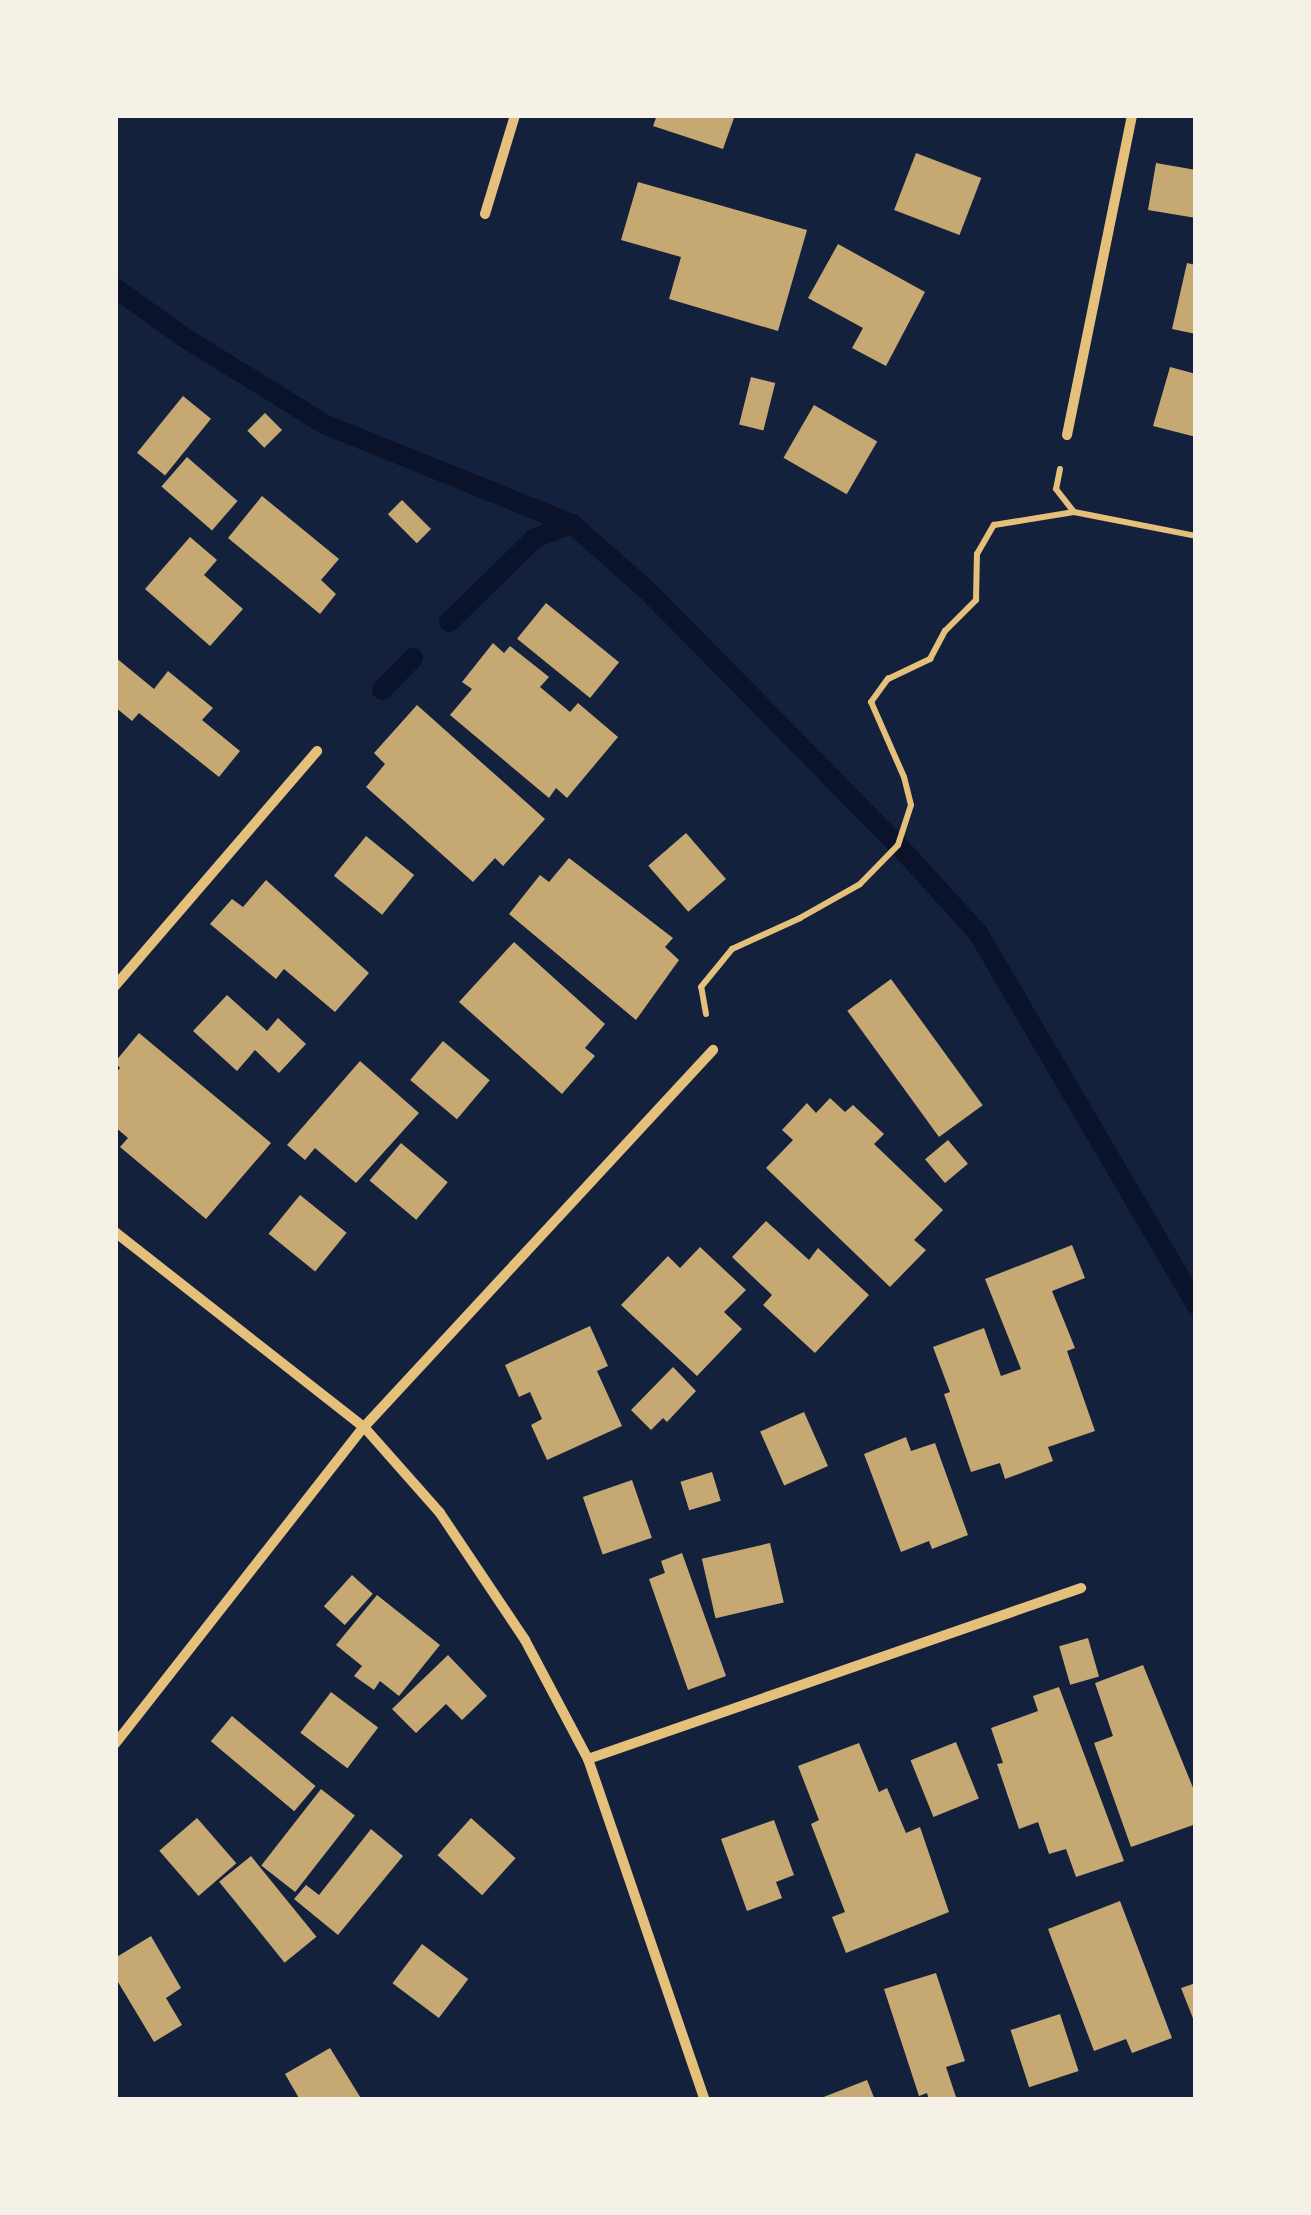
<!DOCTYPE html>
<style>
body{margin:0}
#map{position:relative;width:1311px;height:2215px;overflow:hidden;background:#14213d;font-family:Georgia,serif}
div>[style]{position:absolute}
[style*='--x']{left:calc(var(--x)*1px);top:calc(var(--y)*1px);width:calc(var(--w)*1px);rotate:calc(var(--a)*1deg)}
.stream>*{height:20px;margin:-10px;padding:0 10px;transform-origin:10px;border-radius:10px;background:#0b132b}
.building>*{inset:0;background:#c6a872;transform-origin:0 0}
.path>*{height:6px;margin:-3px;padding:0 3px;transform-origin:3px;border-radius:3px;background:#e5c07b}
.minor>*{height:10px;margin:-5px;padding:0 5px;transform-origin:5px;border-radius:5px;background:#e5c07b}
span{translate:-50% -50%;white-space:nowrap;text-align:center;line-height:1.15;-webkit-text-stroke:8px #f6f1e7;paint-order:stroke}
.frame{position:absolute;inset:0;border:118px solid #f6f1e7;pointer-events:none}
</style>
<div id="map">
<div class="stream">
<i style="--x:115;--y:288;--w:86;--a:35.5"></i>
<i style="--x:185;--y:338;--w:163;--a:31.7"></i>
<i style="--x:324;--y:424;--w:267;--a:22"></i>
<i style="--x:572;--y:524;--w:101;--a:41.4"></i>
<i style="--x:648;--y:591;--w:356;--a:45.5"></i>
<i style="--x:898;--y:845;--w:119;--a:47.7"></i>
<i style="--x:978;--y:933;--w:431;--a:59.6"></i>
<i style="--x:449;--y:622;--w:120;--a:-44.3"></i>
<i style="--x:535;--y:538;--w:40;--a:-21"></i>
<i style="--x:382;--y:690;--w:45;--a:-45.9"></i>
</div>
<div class="building">
<i style="clip-path:polygon(657px 115px,735px 115px,723px 149px,653px 126px)"></i>
<i style="left:916px;top:153px;width:70px;height:61px;rotate:21deg"></i>
<i style="clip-path:polygon(1156px 163px,1196px 170px,1196px 218px,1148px 210px)"></i>
<i style="clip-path:polygon(638px 182px,807px 230px,778px 331px,669px 299px,681px 257px,621px 240px)"></i>
<i style="clip-path:polygon(838px 244px,925px 292px,886px 366px,852px 348px,863px 328px,808px 298px)"></i>
<i style="clip-path:polygon(1187px 263px,1196px 265px,1196px 334px,1172px 329px)"></i>
<i style="clip-path:polygon(1170px 367px,1196px 374px,1196px 437px,1153px 426px)"></i>
<i style="left:751px;top:377px;width:25px;height:49px;rotate:14deg"></i>
<i style="left:183px;top:396px;width:36px;height:73px;rotate:39deg"></i>
<i style="left:814px;top:405px;width:73px;height:61px;rotate:30deg"></i>
<i style="left:265px;top:413px;width:24px;height:25px;rotate:45deg"></i>
<i style="left:187px;top:457px;width:67px;height:39px;rotate:41deg"></i>
<i style="clip-path:polygon(262px 496px,339px 559px,321px 580px,336px 594px,320px 614px,228px 538px)"></i>
<i style="left:402px;top:500px;width:41px;height:20px;rotate:45deg"></i>
<i style="clip-path:polygon(190px 537px,217px 560px,204px 575px,243px 609px,210px 646px,145px 589px)"></i>
<i style="left:546px;top:603px;width:94px;height:46px;rotate:39deg"></i>
<i style="clip-path:polygon(493px 643px,504px 653px,510px 646px,549px 677px,540px 687px,570px 712px,578px 703px,618px 737px,567px 798px,556px 788px,549px 798px,450px 715px,472px 689px,462px 682px)"></i>
<i style="clip-path:polygon(115px 657px,154px 689px,168px 671px,213px 708px,202px 720px,240px 751px,219px 777px,139px 713px,132px 721px,115px 707px)"></i>
<i style="clip-path:polygon(417px 705px,545px 819px,503px 866px,495px 858px,473px 882px,366px 787px,385px 764px,374px 753px)"></i>
<i style="left:686px;top:833px;width:61px;height:50px;rotate:49deg"></i>
<i style="left:366px;top:836px;width:62px;height:51px;rotate:39deg"></i>
<i style="clip-path:polygon(569px 858px,673px 938px,665px 947px,679px 960px,636px 1020px,509px 914px,540px 875px,549px 882px)"></i>
<i style="clip-path:polygon(266px 880px,369px 973px,335px 1012px,284px 969px,276px 979px,210px 924px,232px 899px,243px 907px)"></i>
<i style="clip-path:polygon(514px 942px,605px 1024px,585px 1048px,595px 1056px,562px 1094px,459px 1002px)"></i>
<i style="left:891px;top:979px;width:156px;height:54px;rotate:54deg"></i>
<i style="clip-path:polygon(227px 995px,267px 1031px,278px 1018px,306px 1044px,279px 1073px,255px 1050px,237px 1071px,193px 1031px)"></i>
<i style="clip-path:polygon(139px 1033px,271px 1143px,206px 1219px,120px 1147px,128px 1138px,115px 1127px,115px 1074px,120px 1068px,115px 1062px)"></i>
<i style="left:443px;top:1041px;width:61px;height:51px;rotate:40deg"></i>
<i style="clip-path:polygon(360px 1061px,419px 1113px,356px 1183px,315px 1148px,305px 1160px,287px 1145px)"></i>
<i style="clip-path:polygon(830px 1098px,845px 1112px,853px 1105px,884px 1134px,874px 1144px,943px 1210px,914px 1240px,926px 1250px,890px 1287px,766px 1168px,793px 1140px,782px 1130px,807px 1103px,816px 1113px)"></i>
<i style="left:948px;top:1140px;width:31px;height:30px;rotate:50deg"></i>
<i style="left:401px;top:1143px;width:61px;height:49px;rotate:40deg"></i>
<i style="left:300px;top:1195px;width:60px;height:50px;rotate:39deg"></i>
<i style="clip-path:polygon(766px 1221px,809px 1260px,818px 1248px,869px 1295px,815px 1353px,763px 1305px,772px 1295px,732px 1257px)"></i>
<i style="clip-path:polygon(1072px 1245px,1085px 1278px,1052px 1291px,1075px 1348px,1067px 1351px,1095px 1431px,1048px 1447px,1053px 1461px,1005px 1479px,1000px 1463px,971px 1472px,944px 1394px,950px 1392px,933px 1347px,984px 1328px,1001px 1376px,1021px 1369px,985px 1279px)"></i>
<i style="clip-path:polygon(700px 1247px,746px 1290px,724px 1312px,742px 1329px,697px 1376px,621px 1305px,668px 1256px,680px 1268px)"></i>
<i style="clip-path:polygon(590px 1326px,608px 1366px,597px 1371px,622px 1426px,547px 1460px,531px 1425px,542px 1419px,530px 1392px,519px 1397px,505px 1365px)"></i>
<i style="clip-path:polygon(673px 1367px,696px 1391px,667px 1422px,663px 1418px,651px 1430px,631px 1410px)"></i>
<i style="left:804px;top:1412px;width:59px;height:48px;rotate:66deg"></i>
<i style="clip-path:polygon(906px 1437px,911px 1451px,935px 1443px,968px 1535px,932px 1549px,929px 1541px,901px 1552px,864px 1454px)"></i>
<i style="left:712px;top:1472px;width:30px;height:33px;rotate:73deg"></i>
<i style="left:632px;top:1480px;width:61px;height:52px;rotate:71deg"></i>
<i style="left:770px;top:1543px;width:61px;height:70px;rotate:77deg"></i>
<i style="clip-path:polygon(682px 1553px,726px 1676px,688px 1690px,649px 1579px,665px 1573px,661px 1561px)"></i>
<i style="left:352px;top:1575px;width:28px;height:42px;rotate:42deg"></i>
<i style="clip-path:polygon(377px 1595px,440px 1645px,399px 1696px,380px 1681px,374px 1690px,354px 1676px,362px 1666px,336px 1645px)"></i>
<i style="left:1088px;top:1638px;width:40px;height:30px;rotate:74deg"></i>
<i style="clip-path:polygon(448px 1655px,487px 1696px,462px 1720px,446px 1704px,416px 1733px,392px 1709px)"></i>
<i style="clip-path:polygon(1143px 1665px,1196px 1795px,1196px 1824px,1131px 1847px,1094px 1743px,1113px 1736px,1095px 1683px)"></i>
<i style="clip-path:polygon(1059px 1687px,1124px 1861px,1076px 1877px,1066px 1849px,1049px 1854px,1038px 1822px,1019px 1829px,997px 1764px,1003px 1763px,991px 1728px,1038px 1711px,1033px 1696px)"></i>
<i style="left:331px;top:1692px;width:59px;height:51px;rotate:37deg"></i>
<i style="left:232px;top:1716px;width:109px;height:33px;rotate:40deg"></i>
<i style="left:956px;top:1742px;width:61px;height:49px;rotate:68deg"></i>
<i style="clip-path:polygon(859px 1743px,879px 1792px,887px 1788px,906px 1833px,920px 1827px,949px 1912px,846px 1953px,832px 1917px,845px 1912px,811px 1824px,819px 1820px,798px 1766px)"></i>
<i style="left:321px;top:1789px;width:43px;height:97px;rotate:38deg"></i>
<i style="left:197px;top:1818px;width:60px;height:50px;rotate:49deg"></i>
<i style="left:471px;top:1818px;width:60px;height:50px;rotate:42deg"></i>
<i style="clip-path:polygon(774px 1820px,794px 1875px,776px 1882px,782px 1898px,747px 1911px,721px 1839px)"></i>
<i style="clip-path:polygon(371px 1829px,403px 1856px,338px 1935px,294px 1899px,306px 1885px,319px 1895px)"></i>
<i style="left:251px;top:1856px;width:104px;height:41px;rotate:51deg"></i>
<i style="clip-path:polygon(1120px 1901px,1172px 2038px,1132px 2053px,1126px 2039px,1094px 2051px,1048px 1929px)"></i>
<i style="clip-path:polygon(151px 1936px,181px 1988px,166px 1998px,182px 2025px,154px 2042px,115px 1977px,115px 1958px)"></i>
<i style="left:422px;top:1944px;width:58px;height:49px;rotate:37deg"></i>
<i style="clip-path:polygon(936px 1973px,965px 2061px,946px 2067px,957px 2100px,929px 2100px,927px 2093px,919px 2096px,884px 1989px)"></i>
<i style="clip-path:polygon(1196px 1983px,1196px 2026px,1181px 1988px)"></i>
<i style="left:1060px;top:2014px;width:60px;height:52px;rotate:72deg"></i>
<i style="clip-path:polygon(330px 2048px,362px 2100px,300px 2100px,285px 2074px)"></i>
<i style="clip-path:polygon(867px 2080px,875px 2100px,816px 2100px)"></i>
</div>
<div class="path">
<i style="--x:1060;--y:469;--w:20;--a:101"></i>
<i style="--x:1056;--y:489;--w:29;--a:52"></i>
<i style="--x:1074;--y:512;--w:124;--a:11.1"></i>
<i style="--x:706;--y:1014;--w:27;--a:-100"></i>
<i style="--x:701;--y:987;--w:49;--a:-50.8"></i>
<i style="--x:732;--y:949;--w:75;--a:-24.5"></i>
<i style="--x:800;--y:918;--w:69;--a:-29.5"></i>
<i style="--x:860;--y:884;--w:54;--a:-45.7"></i>
<i style="--x:898;--y:845;--w:42;--a:-72"></i>
<i style="--x:911;--y:805;--w:29;--a:-104"></i>
<i style="--x:904;--y:777;--w:82;--a:-113.7"></i>
<i style="--x:871;--y:702;--w:29;--a:-54"></i>
<i style="--x:888;--y:679;--w:47;--a:-25.5"></i>
<i style="--x:930;--y:659;--w:32;--a:-62"></i>
<i style="--x:945;--y:631;--w:44;--a:-45"></i>
<i style="--x:976;--y:600;--w:46;--a:-88.8"></i>
<i style="--x:977;--y:554;--w:34;--a:-60"></i>
<i style="--x:994;--y:525;--w:81;--a:-9.2"></i>
</div>
<div class="minor">
<i style="--x:485;--y:214;--w:103;--a:-73.1"></i>
<i style="--x:1067;--y:435;--w:327;--a:-78.5"></i>
<i style="--x:115;--y:986;--w:310;--a:-49.3"></i>
<i style="--x:115;--y:1232;--w:316;--a:38.1"></i>
<i style="--x:364;--y:1427;--w:115;--a:48.5"></i>
<i style="--x:440;--y:1513;--w:153;--a:56.2"></i>
<i style="--x:525;--y:1640;--w:135;--a:62.1"></i>
<i style="--x:588;--y:1759;--w:361;--a:71.1"></i>
<i style="--x:115;--y:1744;--w:403;--a:-51.9"></i>
<i style="--x:364;--y:1427;--w:514;--a:-47.21"></i>
<i style="--x:588;--y:1759;--w:522;--a:-19.13"></i>
</div>
<div class="frame"></div>
</div>
